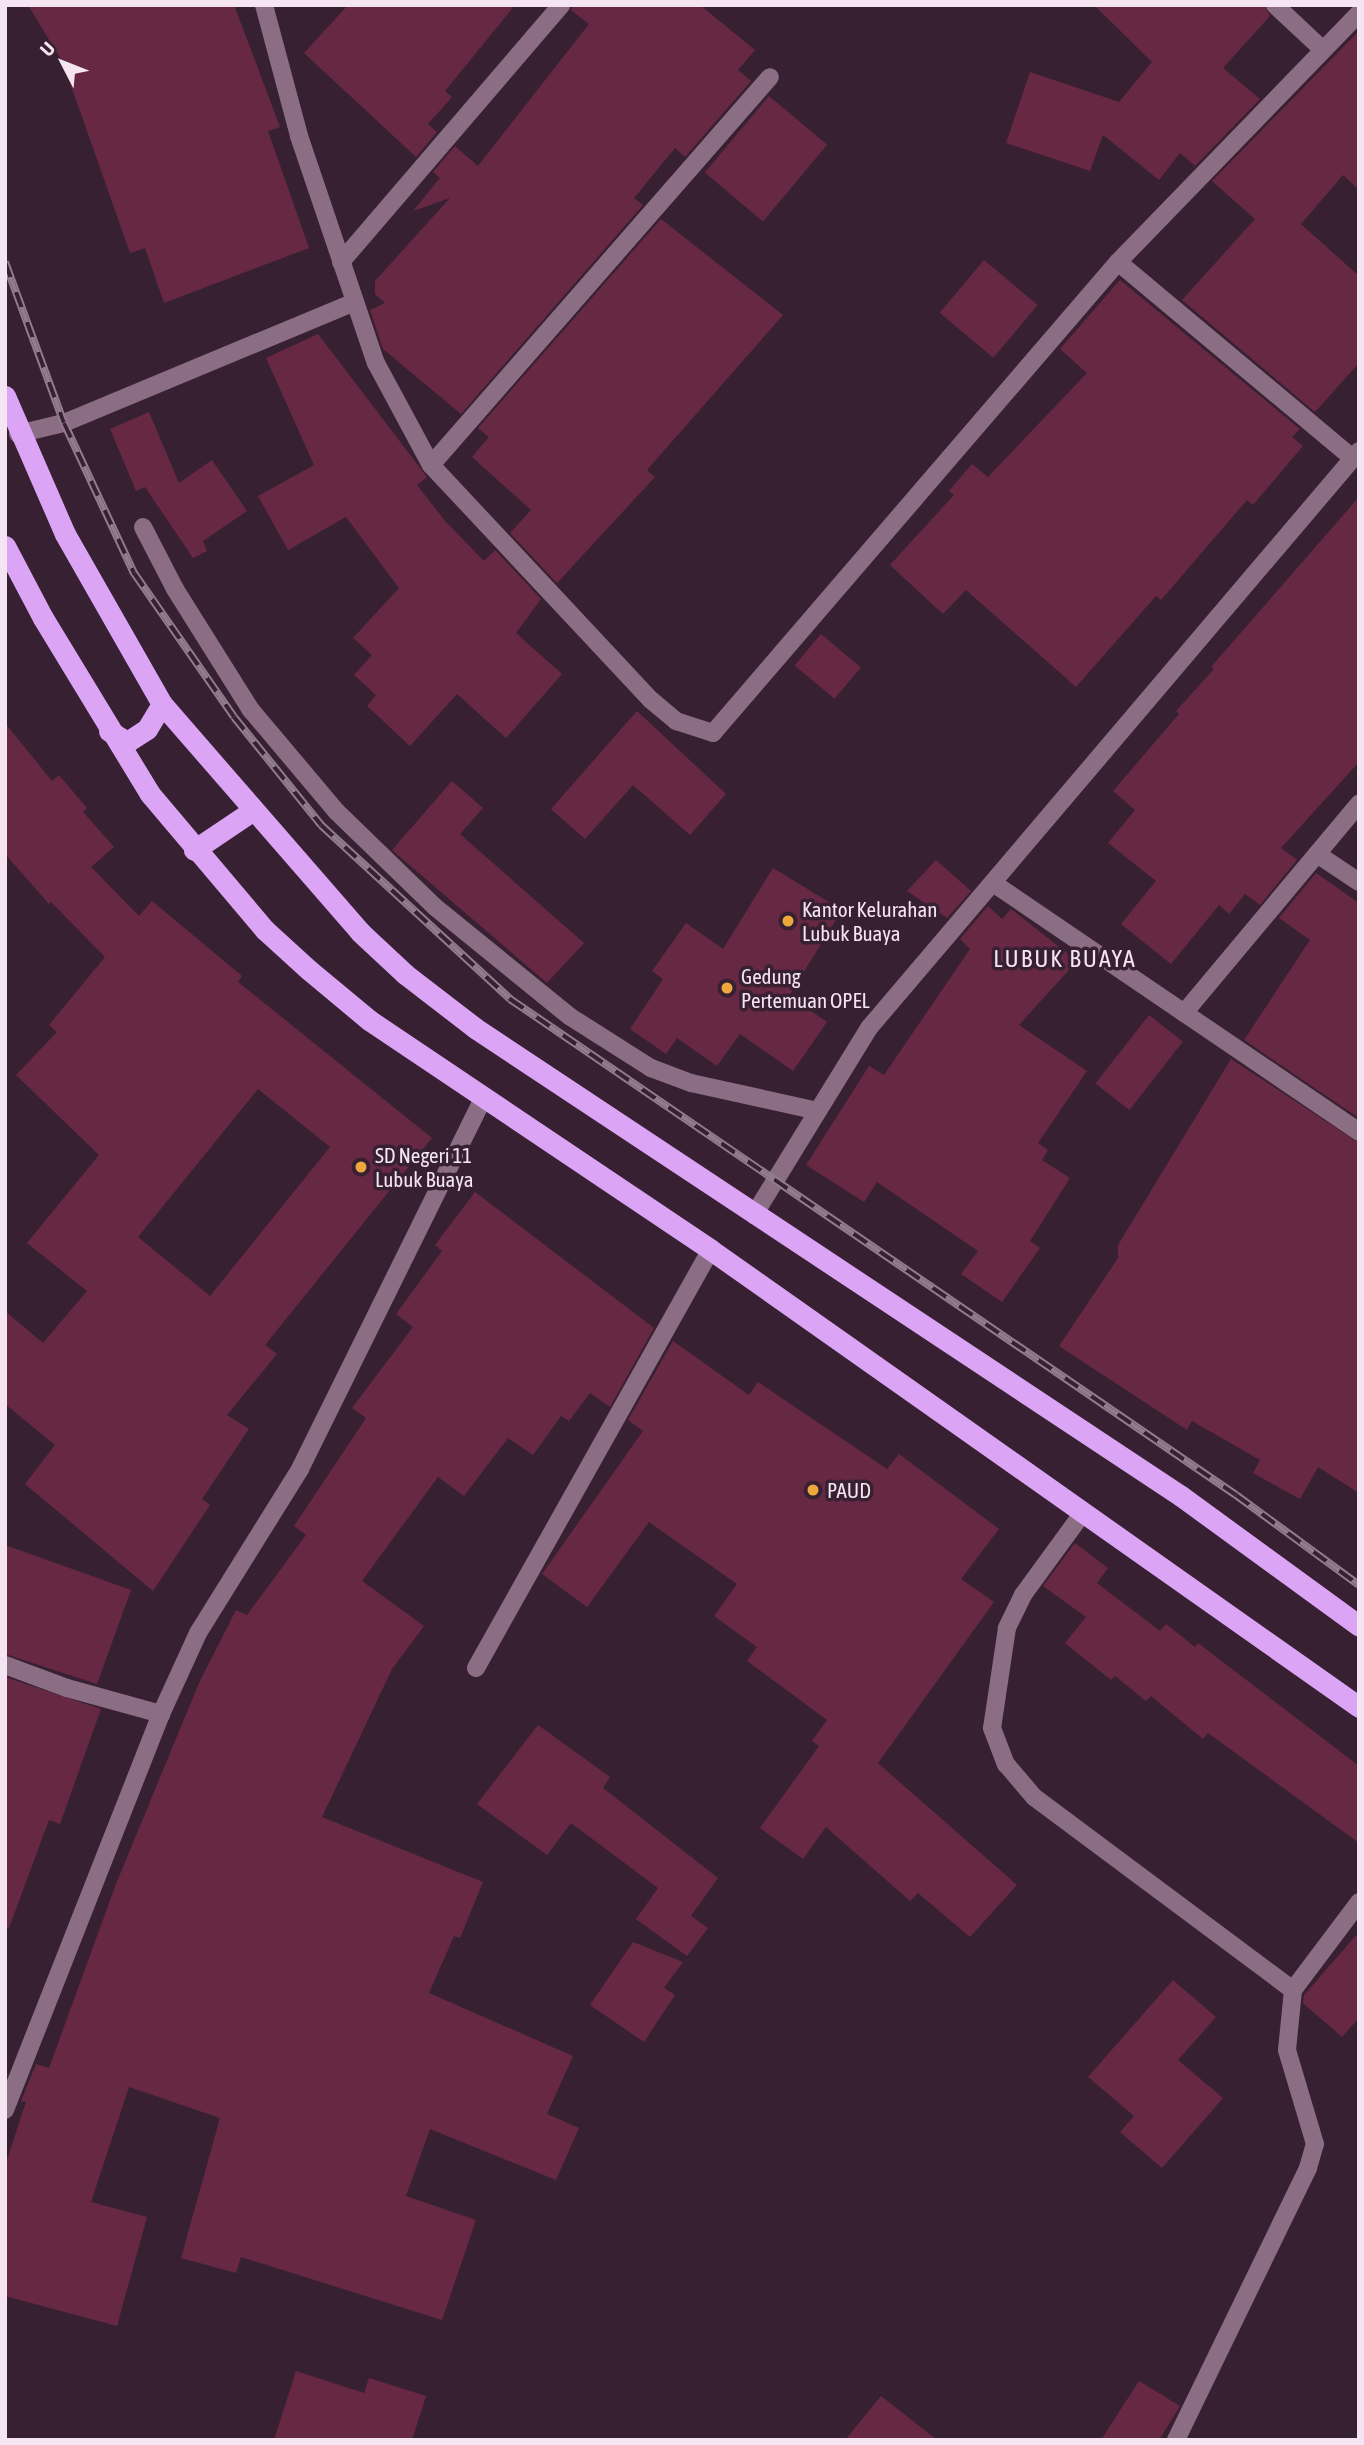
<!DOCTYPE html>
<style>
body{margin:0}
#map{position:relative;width:1364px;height:2445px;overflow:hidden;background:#382033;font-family:"Asap Condensed",sans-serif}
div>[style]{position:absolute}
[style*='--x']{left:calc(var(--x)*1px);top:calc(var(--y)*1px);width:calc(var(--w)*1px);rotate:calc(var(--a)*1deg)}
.building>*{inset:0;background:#672844;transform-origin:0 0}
.minor>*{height:18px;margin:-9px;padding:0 9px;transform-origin:9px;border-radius:9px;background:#8b6e84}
.highway>*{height:21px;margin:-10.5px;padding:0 10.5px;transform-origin:10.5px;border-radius:10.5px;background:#dca4f4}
.rail>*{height:8px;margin-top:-4px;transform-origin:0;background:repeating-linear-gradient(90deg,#382033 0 16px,#917c8c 0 32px);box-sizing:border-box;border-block:2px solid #917c8c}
.dots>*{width:19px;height:19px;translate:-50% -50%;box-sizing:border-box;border:4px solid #382033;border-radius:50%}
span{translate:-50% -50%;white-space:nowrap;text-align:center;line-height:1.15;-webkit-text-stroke:7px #382033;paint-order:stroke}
.poi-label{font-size:21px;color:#f5e4f1}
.left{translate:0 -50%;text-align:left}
.quarter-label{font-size:24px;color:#f5e4f1;letter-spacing:2px}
.frame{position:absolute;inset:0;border:7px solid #f5e4f1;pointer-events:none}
.north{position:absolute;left:28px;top:28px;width:70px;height:70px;-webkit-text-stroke:5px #382033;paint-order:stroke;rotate:312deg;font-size:19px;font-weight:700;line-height:28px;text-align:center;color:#f5e4f1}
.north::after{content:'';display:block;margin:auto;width:24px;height:32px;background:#f5e4f1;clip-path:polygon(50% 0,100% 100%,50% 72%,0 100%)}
</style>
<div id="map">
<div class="building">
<i style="clip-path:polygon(28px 5px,234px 5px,280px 127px,268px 131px,309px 248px,164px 303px,145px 248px,130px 253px,63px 63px)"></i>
<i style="clip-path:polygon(348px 5px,515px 5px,445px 91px,452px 97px,428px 124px,437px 132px,416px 157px,304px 53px)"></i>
<i style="clip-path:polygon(572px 5px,700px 5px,755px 50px,738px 70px,751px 81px,685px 157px,675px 148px,634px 198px,643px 205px,461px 414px,383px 349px,370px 310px,385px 303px,375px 294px,375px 281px,450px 198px,413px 211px,440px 178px,433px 172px,455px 146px,478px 166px,589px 24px,571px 10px)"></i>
<i style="clip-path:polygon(1094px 5px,1264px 5px,1270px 16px,1223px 68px,1260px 99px,1195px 166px,1180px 153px,1159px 180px,1103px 135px,1090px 171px,1006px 143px,1030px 72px,1119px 102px,1152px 62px)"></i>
<i style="clip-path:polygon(1359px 31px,1359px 190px,1343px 175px,1301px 224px,1359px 276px,1359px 363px,1315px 412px,1182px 300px,1255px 219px,1212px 181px)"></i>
<i style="left:769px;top:96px;width:76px;height:100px;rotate:40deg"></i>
<i style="clip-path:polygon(661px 219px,783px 315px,647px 470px,655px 477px,557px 583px,510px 533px,531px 510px,472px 457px,489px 437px,478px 428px)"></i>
<i style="left:984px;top:260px;width:70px;height:69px;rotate:40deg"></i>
<i style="clip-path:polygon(1120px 280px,1300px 429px,1292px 437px,1303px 446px,1253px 505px,1247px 500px,1161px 600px,1156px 596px,1076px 687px,966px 590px,943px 614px,890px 565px,954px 495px,949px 491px,972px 464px,988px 477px,1087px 373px,1060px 349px)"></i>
<i style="clip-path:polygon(318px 334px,427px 477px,417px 485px,446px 522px,484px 561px,495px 550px,541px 599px,516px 633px,562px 674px,506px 738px,457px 694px,410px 746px,367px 706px,376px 695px,354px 675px,372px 655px,353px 638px,399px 588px,346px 517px,288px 550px,258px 496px,314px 465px,266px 358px)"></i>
<i style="clip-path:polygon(149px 412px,179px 483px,212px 460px,247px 511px,203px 541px,207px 551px,193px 558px,145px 487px,136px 491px,110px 429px)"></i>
<i style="clip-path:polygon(1359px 497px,1359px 762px,1281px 848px,1297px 860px,1260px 905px,1245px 894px,1229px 914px,1219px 905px,1171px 964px,1121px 924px,1156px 881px,1108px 843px,1135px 810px,1113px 791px,1179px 714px,1176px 711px,1214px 669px,1211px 667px)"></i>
<i style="left:821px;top:634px;width:52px;height:41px;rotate:40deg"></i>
<i style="clip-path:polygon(637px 711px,726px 794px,690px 835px,633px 785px,585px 839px,551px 809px)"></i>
<i style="clip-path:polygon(evenodd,5px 723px,52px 781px,59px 775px,87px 808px,83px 812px,114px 847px,91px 867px,139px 916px,152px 901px,242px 976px,238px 982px,432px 1138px,265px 1345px,277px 1354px,227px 1415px,249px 1429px,202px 1499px,210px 1505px,153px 1591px,25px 1484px,55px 1445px,5px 1404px,5px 1311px,43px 1343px,87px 1291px,27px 1243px,99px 1155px,16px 1075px,57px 1032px,49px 1025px,105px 957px,51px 902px,49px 904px,5px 854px,5px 723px,258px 1089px,330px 1147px,210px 1296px,138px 1237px,258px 1089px)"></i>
<i style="clip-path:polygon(452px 781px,483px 808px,460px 834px,584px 943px,547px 983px,392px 850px)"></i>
<i style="clip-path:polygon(936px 860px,971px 891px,947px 918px,907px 891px)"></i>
<i style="clip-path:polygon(773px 868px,842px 910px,789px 996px,827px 1022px,793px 1071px,740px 1034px,717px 1066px,677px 1038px,666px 1054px,630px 1029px,663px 979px,652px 971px,686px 923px,723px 949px)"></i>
<i style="clip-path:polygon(1316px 873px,1359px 903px,1359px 1118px,1244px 1040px,1310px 940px,1279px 918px)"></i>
<i style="clip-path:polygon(988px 906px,1002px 919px,1011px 909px,1077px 961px,1019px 1025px,1087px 1071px,1038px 1143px,1048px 1150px,1042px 1160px,1070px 1178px,1030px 1241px,1040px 1248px,1002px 1302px,961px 1274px,978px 1251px,877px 1182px,864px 1202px,806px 1165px,869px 1066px,884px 1075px,970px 949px,960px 939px)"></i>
<i style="left:1149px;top:1015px;width:43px;height:87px;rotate:38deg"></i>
<i style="clip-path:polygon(1231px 1059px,1359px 1143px,1359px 1493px,1318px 1467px,1300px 1499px,1253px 1473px,1260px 1460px,1192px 1421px,1187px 1430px,1059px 1346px,1118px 1258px,1118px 1245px)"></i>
<i style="clip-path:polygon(475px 1192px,654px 1328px,610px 1407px,590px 1393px,569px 1421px,561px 1416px,533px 1455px,508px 1438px,464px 1496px,438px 1477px,362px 1581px,424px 1626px,392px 1669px,322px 1817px,483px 1882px,460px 1938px,454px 1936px,429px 1993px,573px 2056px,547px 2114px,579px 2128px,556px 2180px,430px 2129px,406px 2196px,476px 2220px,442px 2320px,241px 2257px,236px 2273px,181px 2258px,220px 2118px,129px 2087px,91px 2202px,147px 2217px,117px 2326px,5px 2296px,5px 2166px,26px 2102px,21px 2101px,36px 2064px,49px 2068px,116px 1884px,199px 1683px,236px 1610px,247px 1615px,306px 1535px,294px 1526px,366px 1418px,352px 1408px,413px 1327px,396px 1314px,442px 1251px,435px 1245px)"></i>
<i style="clip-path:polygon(673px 1341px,749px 1395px,758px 1382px,887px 1469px,899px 1454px,999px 1529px,961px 1579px,994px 1602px,878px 1763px,1017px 1885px,970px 1937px,918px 1893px,910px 1901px,826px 1827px,803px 1859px,760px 1828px,819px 1746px,812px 1741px,827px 1720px,747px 1661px,757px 1647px,714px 1616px,737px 1584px,649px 1522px,587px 1607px,542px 1574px,643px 1431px,628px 1420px)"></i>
<i style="clip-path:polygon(1075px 1543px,1108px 1568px,1097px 1583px,1160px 1631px,1166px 1624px,1195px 1647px,1198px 1643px,1359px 1766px,1359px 1843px,1208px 1733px,1203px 1739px,1151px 1696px,1146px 1701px,1115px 1676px,1111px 1680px,1065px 1643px,1086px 1617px,1043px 1586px)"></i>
<i style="clip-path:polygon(5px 1545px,131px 1590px,97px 1684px,5px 1654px)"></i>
<i style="clip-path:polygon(5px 1677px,101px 1709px,60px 1824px,49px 1820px,9px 1928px,5px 1928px)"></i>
<i style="clip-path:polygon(538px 1725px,610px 1777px,603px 1788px,718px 1878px,691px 1916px,708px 1928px,687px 1956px,636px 1919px,658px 1888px,571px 1823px,547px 1855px,477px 1804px)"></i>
<i style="clip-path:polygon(1359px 1932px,1359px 2018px,1342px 2037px,1303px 2003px,1304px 1995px)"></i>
<i style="clip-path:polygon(633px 1942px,683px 1962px,664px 1988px,675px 1995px,644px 2042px,590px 2005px)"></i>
<i style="clip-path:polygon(1173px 1980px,1216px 2017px,1178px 2060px,1223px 2098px,1162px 2168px,1120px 2132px,1134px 2116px,1088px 2077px)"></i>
<i style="clip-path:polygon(296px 2371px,364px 2393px,369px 2378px,426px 2396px,412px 2440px,274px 2440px)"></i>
<i style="clip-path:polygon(1139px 2381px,1180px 2406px,1159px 2440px,1101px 2440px)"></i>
<i style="clip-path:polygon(881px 2396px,937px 2440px,845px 2440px)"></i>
</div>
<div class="minor">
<i style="--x:264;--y:5;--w:136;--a:75"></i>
<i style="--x:299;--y:136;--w:240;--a:71.3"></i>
<i style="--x:376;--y:363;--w:116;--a:61.7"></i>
<i style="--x:431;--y:465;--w:322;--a:46.9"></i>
<i style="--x:651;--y:700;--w:33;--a:40"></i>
<i style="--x:676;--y:721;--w:39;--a:18"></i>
<i style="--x:713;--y:733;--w:621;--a:-49.31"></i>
<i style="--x:1118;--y:262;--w:347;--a:-45.9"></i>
<i style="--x:1275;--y:5;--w:64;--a:43.1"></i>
<i style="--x:341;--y:262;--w:338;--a:-49.4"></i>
<i style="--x:1118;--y:262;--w:305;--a:39.9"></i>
<i style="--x:18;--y:434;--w:47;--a:-13.4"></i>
<i style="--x:64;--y:423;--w:315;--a:-22.6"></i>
<i style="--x:431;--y:465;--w:515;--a:-48.86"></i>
<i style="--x:143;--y:527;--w:70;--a:62.7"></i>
<i style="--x:175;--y:589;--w:143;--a:57.9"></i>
<i style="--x:251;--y:710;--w:133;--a:49.9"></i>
<i style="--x:337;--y:812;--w:136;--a:44.1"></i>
<i style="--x:435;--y:907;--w:173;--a:39.1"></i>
<i style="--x:569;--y:1016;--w:97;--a:32.4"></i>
<i style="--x:651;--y:1068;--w:43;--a:20.6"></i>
<i style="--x:691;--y:1083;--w:130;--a:12.4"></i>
<i style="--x:1317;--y:854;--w:50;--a:33.7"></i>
<i style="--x:993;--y:883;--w:443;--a:34.2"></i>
<i style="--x:1184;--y:1013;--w:273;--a:-50.1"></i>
<i style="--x:754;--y:1215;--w:220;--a:-58.4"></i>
<i style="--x:869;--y:1028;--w:757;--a:-49.66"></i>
<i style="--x:1082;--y:1514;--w:100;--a:126.1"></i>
<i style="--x:1023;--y:1595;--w:37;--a:116"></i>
<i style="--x:1007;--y:1628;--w:101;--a:98.5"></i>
<i style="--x:992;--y:1728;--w:39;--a:69"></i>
<i style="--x:1006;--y:1764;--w:43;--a:49.7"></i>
<i style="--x:1034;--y:1797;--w:323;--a:36.7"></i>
<i style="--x:1293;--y:1990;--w:110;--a:-53.1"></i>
<i style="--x:5;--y:1665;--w:66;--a:20.4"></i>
<i style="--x:67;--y:1688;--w:98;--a:15.5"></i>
<i style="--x:476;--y:1668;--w:480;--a:-60.7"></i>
<i style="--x:5;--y:2110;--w:426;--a:-68.5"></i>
<i style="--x:161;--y:1714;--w:89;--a:-65.4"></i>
<i style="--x:198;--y:1633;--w:193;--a:-58.1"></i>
<i style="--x:300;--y:1469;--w:413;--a:-63.7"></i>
<i style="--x:1176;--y:2440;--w:302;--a:-64.1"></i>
<i style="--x:1308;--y:2168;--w:25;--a:-74"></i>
<i style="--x:1315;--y:2144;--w:98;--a:-106.6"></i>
<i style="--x:1287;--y:2050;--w:60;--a:-84.3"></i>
</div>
<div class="highway">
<i style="--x:5;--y:396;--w:150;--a:66.5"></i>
<i style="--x:65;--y:534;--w:196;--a:60.3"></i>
<i style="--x:162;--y:704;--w:302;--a:49"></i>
<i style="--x:360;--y:932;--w:62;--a:43"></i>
<i style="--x:405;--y:974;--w:88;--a:37.6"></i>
<i style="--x:475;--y:1028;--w:847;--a:33.54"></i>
<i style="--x:1181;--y:1496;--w:220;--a:36.1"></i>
<i style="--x:5;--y:546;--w:81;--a:62.2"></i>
<i style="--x:43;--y:618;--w:206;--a:58.7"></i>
<i style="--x:150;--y:794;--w:178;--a:49.8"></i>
<i style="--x:265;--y:930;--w:59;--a:42.3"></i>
<i style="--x:309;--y:970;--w:78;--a:39.8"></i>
<i style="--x:369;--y:1020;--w:412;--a:33.9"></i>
<i style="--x:711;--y:1250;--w:793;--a:35.19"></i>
<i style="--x:109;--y:731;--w:21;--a:31"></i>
<i style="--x:127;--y:742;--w:24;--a:-33"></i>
<i style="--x:147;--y:729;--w:29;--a:-59"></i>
<i style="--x:194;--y:850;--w:70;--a:-33.9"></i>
</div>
<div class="rail">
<i style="--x:5;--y:262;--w:171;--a:69.9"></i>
<i style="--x:64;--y:423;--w:166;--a:65"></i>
<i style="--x:134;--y:573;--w:175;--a:55.2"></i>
<i style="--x:234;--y:717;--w:139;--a:51.1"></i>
<i style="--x:321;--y:825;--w:257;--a:42.6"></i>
<i style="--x:510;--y:999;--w:879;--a:34.34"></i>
<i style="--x:1236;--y:1495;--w:152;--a:36.2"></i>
</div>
<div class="dots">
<i style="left:788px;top:921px;background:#eea73c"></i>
<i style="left:727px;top:988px;background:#eea73c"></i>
<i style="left:361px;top:1167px;background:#eea73c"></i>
<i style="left:813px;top:1490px;background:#eea73c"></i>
</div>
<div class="poi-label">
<span class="left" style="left:802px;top:921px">Kantor Kelurahan<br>Lubuk Buaya</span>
<span class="left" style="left:741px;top:988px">Gedung<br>Pertemuan OPEL</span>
<span class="left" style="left:375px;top:1167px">SD Negeri 11<br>Lubuk Buaya</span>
<span class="left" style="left:827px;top:1490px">PAUD</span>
</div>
<div class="quarter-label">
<span style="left:1065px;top:959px">LUBUK BUAYA</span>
</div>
<div class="frame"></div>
<div class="north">U</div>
</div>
